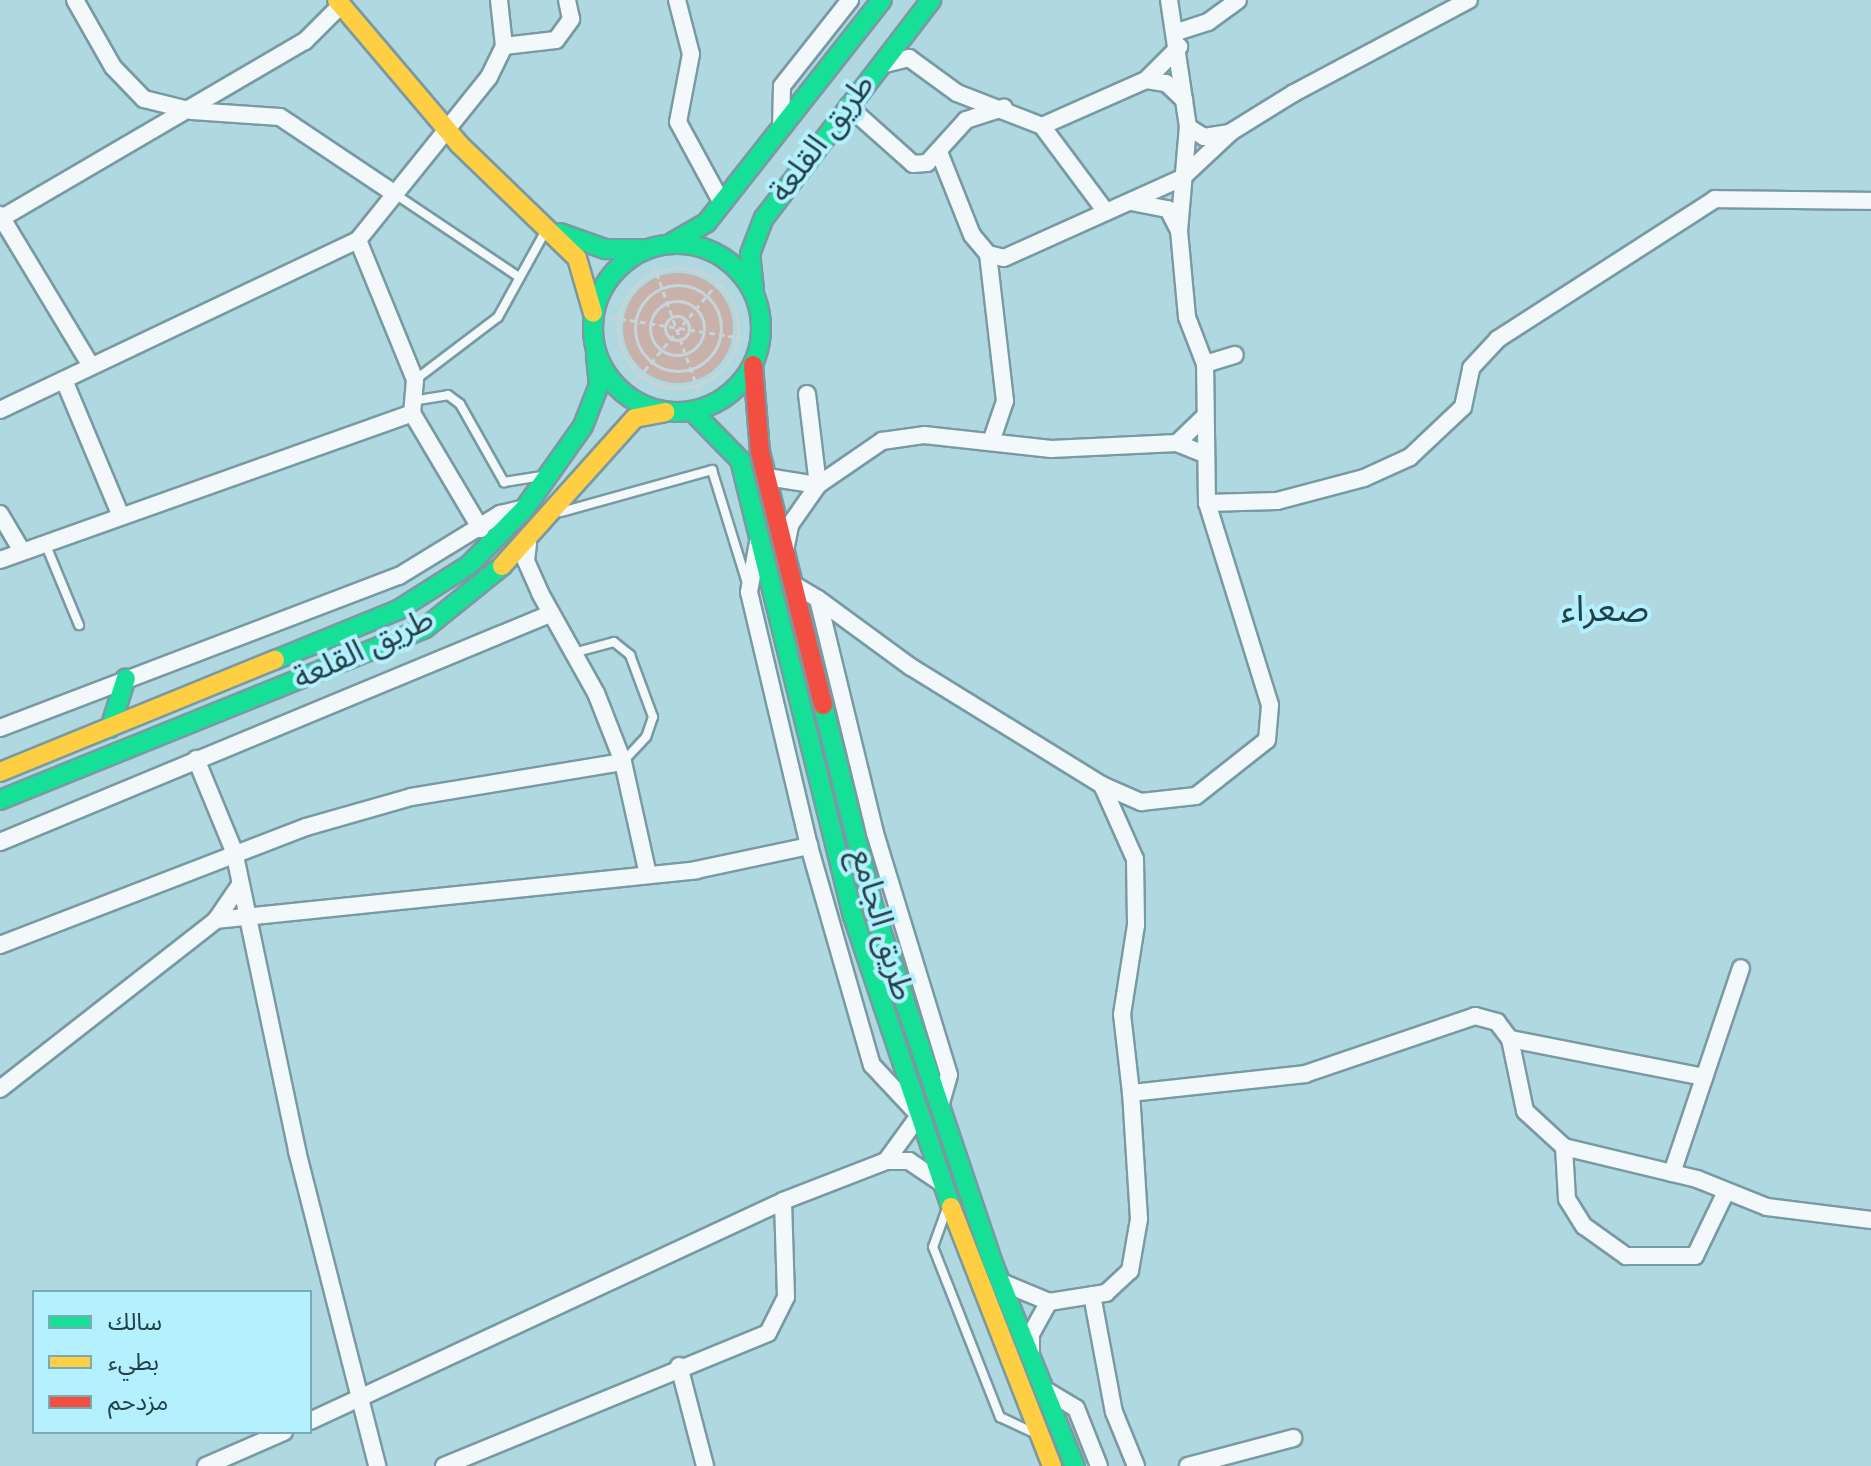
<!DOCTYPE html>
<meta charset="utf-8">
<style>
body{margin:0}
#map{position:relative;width:1871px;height:1466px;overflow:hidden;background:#afd8e1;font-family:Spectral,"Noto Sans Arabic",serif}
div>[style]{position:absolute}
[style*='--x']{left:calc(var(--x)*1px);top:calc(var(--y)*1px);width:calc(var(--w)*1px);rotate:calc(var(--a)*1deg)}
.green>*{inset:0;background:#c8b0ab}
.round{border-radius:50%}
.path>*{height:3px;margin-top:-1.5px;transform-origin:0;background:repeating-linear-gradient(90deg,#c8d5d8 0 6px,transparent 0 10px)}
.path>.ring{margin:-1.5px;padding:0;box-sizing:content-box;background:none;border:3px solid #c8d5d8;border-radius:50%}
.roads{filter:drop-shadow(2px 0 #799aa2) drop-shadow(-2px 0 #799aa2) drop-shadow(0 2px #799aa2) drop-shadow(0 -2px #799aa2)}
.lane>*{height:8px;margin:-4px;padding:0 4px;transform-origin:4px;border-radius:4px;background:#f3f9fa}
.street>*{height:16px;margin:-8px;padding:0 8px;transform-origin:8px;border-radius:8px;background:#f3f9fa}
.fast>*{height:18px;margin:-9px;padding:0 9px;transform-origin:9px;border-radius:9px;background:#16e098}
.fast>.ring{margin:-9px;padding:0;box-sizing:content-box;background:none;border:18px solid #16e098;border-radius:50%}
.slow>*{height:18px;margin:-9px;padding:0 9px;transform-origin:9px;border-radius:9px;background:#ffcf43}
.jam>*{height:18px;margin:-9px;padding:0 9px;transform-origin:9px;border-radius:9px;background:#f24e42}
span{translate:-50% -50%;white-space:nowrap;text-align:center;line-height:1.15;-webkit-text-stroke:8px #b5f0fe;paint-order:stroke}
.street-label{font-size:32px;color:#224249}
.quarter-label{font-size:36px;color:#224249}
.legend{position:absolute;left:32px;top:1290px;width:280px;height:144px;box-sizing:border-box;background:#b5f0fe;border:2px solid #7aaab6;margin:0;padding:10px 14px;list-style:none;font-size:24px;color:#224249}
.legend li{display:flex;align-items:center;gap:16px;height:40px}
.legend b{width:40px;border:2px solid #7aaab6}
</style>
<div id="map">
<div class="green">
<i class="round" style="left:623px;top:273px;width:110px;height:110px"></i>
</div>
<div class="path">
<i style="--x:653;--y:263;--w:137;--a:70.4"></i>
<i class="ring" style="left:618px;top:268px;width:117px;height:117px"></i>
<i class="ring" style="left:635px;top:285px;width:83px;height:83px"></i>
<i class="ring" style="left:650px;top:301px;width:51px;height:51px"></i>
<i class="ring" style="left:665px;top:316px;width:21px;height:21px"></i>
<i style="--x:610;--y:317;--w:153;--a:9"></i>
<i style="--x:625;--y:394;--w:164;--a:-50.2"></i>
</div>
<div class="roads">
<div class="lane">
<i style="--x:395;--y:194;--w:146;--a:33.8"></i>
<i style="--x:415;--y:380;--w:104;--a:-37.2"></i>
<i style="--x:498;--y:317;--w:99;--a:-61.1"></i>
<i style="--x:418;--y:400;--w:30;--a:-9"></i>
<i style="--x:448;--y:395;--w:15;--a:37"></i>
<i style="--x:460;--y:404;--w:90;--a:60.6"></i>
<i style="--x:504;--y:482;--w:37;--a:-9"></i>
<i style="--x:561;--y:512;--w:157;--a:-15.5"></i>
<i style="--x:712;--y:470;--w:118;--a:72.8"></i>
<i style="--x:45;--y:543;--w:89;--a:67.5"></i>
<i style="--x:573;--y:653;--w:42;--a:-15"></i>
<i style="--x:614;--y:642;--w:21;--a:39"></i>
<i style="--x:630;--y:655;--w:66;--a:69.6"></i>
<i style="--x:653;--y:717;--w:21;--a:109"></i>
<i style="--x:646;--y:737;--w:34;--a:133"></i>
<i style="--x:947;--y:1208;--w:41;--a:109.7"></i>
<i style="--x:933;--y:1247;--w:183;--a:68.5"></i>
<i style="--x:1000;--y:1417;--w:38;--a:25"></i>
</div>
<div class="street">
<i style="--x:75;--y:0;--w:77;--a:60.4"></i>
<i style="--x:113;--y:67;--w:45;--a:45.9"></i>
<i style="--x:144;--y:99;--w:49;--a:14"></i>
<i style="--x:192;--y:111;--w:88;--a:3.9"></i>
<i style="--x:280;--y:117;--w:138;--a:33.8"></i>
<i style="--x:677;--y:0;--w:56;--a:75.5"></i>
<i style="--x:691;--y:54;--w:69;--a:100.8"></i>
<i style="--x:678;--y:122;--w:92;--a:61.5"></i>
<i style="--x:1177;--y:32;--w:33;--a:-18"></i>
<i style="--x:1208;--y:22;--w:37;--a:-36"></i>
<i style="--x:504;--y:46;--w:52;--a:-6.6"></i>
<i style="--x:556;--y:40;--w:26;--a:-54"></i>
<i style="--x:571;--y:19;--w:19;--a:-102"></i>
<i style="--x:885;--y:64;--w:25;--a:-14"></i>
<i style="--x:909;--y:58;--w:59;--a:36.1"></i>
<i style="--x:957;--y:93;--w:91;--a:21.2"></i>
<i style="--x:1042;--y:126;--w:107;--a:53.3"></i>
<i style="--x:1146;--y:80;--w:20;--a:9"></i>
<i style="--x:1166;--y:83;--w:25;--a:43"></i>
<i style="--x:848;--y:106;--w:87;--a:41.7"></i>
<i style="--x:913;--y:164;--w:14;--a:-4"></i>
<i style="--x:927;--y:163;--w:58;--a:-47.8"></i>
<i style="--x:966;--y:120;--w:40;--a:-18"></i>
<i style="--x:1042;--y:126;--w:114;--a:-23.9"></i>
<i style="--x:1146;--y:80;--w:47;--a:-45"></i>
<i style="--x:1188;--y:127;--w:19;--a:32"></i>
<i style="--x:1204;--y:137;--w:26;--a:-9"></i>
<i style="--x:781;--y:128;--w:42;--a:-88.6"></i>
<i style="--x:782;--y:86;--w:110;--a:-51.7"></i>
<i style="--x:939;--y:152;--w:89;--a:68.3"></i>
<i style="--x:972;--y:235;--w:25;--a:50"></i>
<i style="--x:988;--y:254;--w:16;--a:14"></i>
<i style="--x:1004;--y:258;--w:195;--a:-24.2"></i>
<i style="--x:1182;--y:178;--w:67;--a:-43.2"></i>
<i style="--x:1231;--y:132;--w:74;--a:-31.8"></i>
<i style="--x:1294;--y:93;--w:198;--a:-28"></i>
<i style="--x:1131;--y:202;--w:38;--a:11"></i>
<i style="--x:1168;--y:209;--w:22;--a:63"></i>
<i style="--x:0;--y:215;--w:176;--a:58.9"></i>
<i style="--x:0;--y:219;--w:353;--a:-30.3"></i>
<i style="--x:305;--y:41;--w:51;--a:-45"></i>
<i style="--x:358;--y:240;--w:151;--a:67.8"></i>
<i style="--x:415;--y:380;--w:33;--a:95"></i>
<i style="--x:988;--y:254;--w:148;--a:83.4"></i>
<i style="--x:1005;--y:401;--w:40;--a:108.9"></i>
<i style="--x:1205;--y:364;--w:31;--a:-17"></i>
<i style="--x:64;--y:380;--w:145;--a:67.3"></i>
<i style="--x:807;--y:394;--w:92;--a:83.1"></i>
<i style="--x:818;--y:485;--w:78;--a:-34.5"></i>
<i style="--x:882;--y:441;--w:42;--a:-8.1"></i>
<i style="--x:924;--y:435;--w:128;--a:6.3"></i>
<i style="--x:1051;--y:449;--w:126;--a:-2.7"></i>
<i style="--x:1177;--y:443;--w:31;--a:22"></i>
<i style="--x:0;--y:410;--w:396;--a:-25.4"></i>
<i style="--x:358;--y:240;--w:209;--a:-51.2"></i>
<i style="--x:489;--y:77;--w:34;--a:-64"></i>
<i style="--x:504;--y:46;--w:46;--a:-96.2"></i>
<i style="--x:412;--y:413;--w:135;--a:59.3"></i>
<i style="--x:1177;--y:443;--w:39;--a:-44"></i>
<i style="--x:767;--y:477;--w:52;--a:8.9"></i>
<i style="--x:1207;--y:503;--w:70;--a:-1.6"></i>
<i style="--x:1277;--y:501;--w:90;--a:-14.8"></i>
<i style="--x:1364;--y:478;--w:51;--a:-24.5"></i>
<i style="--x:1410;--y:457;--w:73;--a:-43.3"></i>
<i style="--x:1463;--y:407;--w:40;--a:-78"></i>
<i style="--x:1471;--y:368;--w:40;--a:-47"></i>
<i style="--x:1498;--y:339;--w:258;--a:-32.8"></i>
<i style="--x:1715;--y:199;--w:156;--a:0.7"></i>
<i style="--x:0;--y:514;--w:43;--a:59.3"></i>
<i style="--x:758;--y:542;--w:51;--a:100.2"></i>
<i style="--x:749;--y:592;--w:261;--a:76.7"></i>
<i style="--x:809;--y:846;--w:228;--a:74"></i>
<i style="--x:872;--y:1065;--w:64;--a:46.9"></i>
<i style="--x:528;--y:544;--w:17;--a:97"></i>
<i style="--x:526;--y:561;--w:35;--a:66"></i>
<i style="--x:540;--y:593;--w:115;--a:60.8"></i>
<i style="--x:596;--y:693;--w:74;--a:68.6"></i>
<i style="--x:623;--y:762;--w:111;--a:77.5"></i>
<i style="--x:786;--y:546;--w:21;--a:-79"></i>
<i style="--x:790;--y:525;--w:49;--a:-55"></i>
<i style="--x:0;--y:560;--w:437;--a:-19.6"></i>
<i style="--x:793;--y:584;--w:29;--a:31"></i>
<i style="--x:818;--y:599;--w:241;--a:76.3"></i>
<i style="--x:875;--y:833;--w:253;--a:73"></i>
<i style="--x:949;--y:1075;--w:32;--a:106"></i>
<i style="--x:818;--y:599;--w:115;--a:36.2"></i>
<i style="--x:911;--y:667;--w:225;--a:31.7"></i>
<i style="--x:1102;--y:785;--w:81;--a:66"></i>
<i style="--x:1135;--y:859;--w:66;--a:89.1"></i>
<i style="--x:1136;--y:925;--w:90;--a:98.9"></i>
<i style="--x:1122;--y:1014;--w:80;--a:83.5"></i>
<i style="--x:0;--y:728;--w:427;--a:-20.9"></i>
<i style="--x:399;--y:576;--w:119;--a:-31.5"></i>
<i style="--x:500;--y:514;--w:26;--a:-13"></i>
<i style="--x:196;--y:759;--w:100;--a:67.6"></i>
<i style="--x:234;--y:851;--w:307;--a:78.1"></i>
<i style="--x:297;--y:1151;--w:325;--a:75.7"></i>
<i style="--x:1102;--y:785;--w:43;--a:23.6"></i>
<i style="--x:1141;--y:802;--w:55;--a:-6.2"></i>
<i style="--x:1196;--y:796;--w:90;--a:-38.3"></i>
<i style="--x:1267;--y:740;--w:35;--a:-85"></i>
<i style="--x:1270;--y:705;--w:212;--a:-107.3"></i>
<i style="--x:1207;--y:503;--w:139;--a:-90.8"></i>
<i style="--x:1205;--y:364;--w:50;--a:-111"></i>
<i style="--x:1187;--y:317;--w:86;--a:-95.3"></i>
<i style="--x:1179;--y:231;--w:104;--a:-85.1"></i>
<i style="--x:1188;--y:127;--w:128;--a:-98.5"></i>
<i style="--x:0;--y:842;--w:595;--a:-22.52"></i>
<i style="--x:216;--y:920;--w:483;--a:-5.9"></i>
<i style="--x:696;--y:870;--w:116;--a:-12"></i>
<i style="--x:0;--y:945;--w:328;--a:-21.1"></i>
<i style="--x:306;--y:827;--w:109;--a:-15.9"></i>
<i style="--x:411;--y:797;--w:215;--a:-9.4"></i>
<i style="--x:1510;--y:1039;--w:198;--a:11.1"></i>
<i style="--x:0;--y:1089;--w:274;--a:-38"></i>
<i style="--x:216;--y:920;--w:42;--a:-55.6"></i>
<i style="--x:918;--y:1117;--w:54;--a:126"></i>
<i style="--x:886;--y:1161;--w:23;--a:0"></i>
<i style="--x:909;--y:1161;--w:40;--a:34"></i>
<i style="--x:1564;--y:1147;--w:52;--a:86.7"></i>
<i style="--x:1567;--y:1199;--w:32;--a:58"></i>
<i style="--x:1584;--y:1226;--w:52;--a:35.5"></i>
<i style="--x:1626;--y:1256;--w:69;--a:0"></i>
<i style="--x:1695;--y:1256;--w:71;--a:-64.2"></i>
<i style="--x:1672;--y:1173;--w:216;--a:-71.4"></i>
<i style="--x:1001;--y:1282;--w:52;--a:22.6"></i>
<i style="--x:1049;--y:1302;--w:58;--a:-9"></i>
<i style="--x:1106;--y:1293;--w:33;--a:-43"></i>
<i style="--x:1130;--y:1271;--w:53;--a:-80.2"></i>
<i style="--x:1139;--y:1219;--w:126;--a:-93.6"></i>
<i style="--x:1131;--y:1093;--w:175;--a:-6.2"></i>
<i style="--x:1305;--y:1074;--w:180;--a:-18.8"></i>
<i style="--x:1475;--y:1016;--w:23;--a:15"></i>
<i style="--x:1497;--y:1022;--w:21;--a:53"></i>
<i style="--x:1510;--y:1039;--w:74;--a:78.2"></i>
<i style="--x:1525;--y:1111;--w:53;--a:42.7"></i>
<i style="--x:1564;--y:1147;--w:137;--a:13.5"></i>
<i style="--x:1697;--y:1179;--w:75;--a:21.8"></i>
<i style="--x:1767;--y:1207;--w:105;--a:7.1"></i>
<i style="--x:1092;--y:1295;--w:119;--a:79.4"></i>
<i style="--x:1114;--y:1412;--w:58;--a:67.8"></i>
<i style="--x:1031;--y:1352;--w:18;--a:-90"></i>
<i style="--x:1031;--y:1334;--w:37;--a:-61"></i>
<i style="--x:679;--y:1366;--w:103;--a:75.4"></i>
<i style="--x:1044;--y:1389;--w:37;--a:31"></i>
<i style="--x:1076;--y:1408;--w:62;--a:68.4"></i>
<i style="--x:310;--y:1421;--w:522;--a:-24.94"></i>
<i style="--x:783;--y:1201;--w:110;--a:-21.2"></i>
<i style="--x:206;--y:1466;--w:85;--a:-23.6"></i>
<i style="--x:444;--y:1466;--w:350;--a:-22.3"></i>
<i style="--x:768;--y:1333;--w:40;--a:-63.4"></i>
<i style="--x:786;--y:1297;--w:96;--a:-91.8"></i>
<i style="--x:1188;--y:1466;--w:109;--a:-14.9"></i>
</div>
<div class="fast">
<i style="--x:560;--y:233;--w:48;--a:19.6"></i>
<i style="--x:605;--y:249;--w:37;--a:0"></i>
<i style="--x:673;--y:242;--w:39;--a:-30"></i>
<i style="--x:707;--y:222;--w:283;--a:-51.8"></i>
<i class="ring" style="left:593px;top:244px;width:150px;height:150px"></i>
<i style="--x:754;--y:290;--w:36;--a:-96"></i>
<i style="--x:750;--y:254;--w:39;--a:-69"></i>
<i style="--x:764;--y:218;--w:275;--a:-52.5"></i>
<i style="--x:692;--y:411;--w:69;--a:45.6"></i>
<i style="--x:740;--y:460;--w:470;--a:76.1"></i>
<i style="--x:853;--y:916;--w:307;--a:71.4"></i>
<i style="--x:275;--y:660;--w:133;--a:-22.1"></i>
<i style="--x:398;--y:610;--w:84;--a:-32.4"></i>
<i style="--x:469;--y:565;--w:80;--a:-45.5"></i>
<i style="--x:525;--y:508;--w:100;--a:-54.7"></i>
<i style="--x:583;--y:426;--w:44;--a:-68.7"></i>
<i style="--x:599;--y:385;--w:30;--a:-96"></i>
<i style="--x:823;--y:705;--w:211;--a:76"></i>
<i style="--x:874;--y:910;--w:376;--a:71.4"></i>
<i style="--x:994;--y:1266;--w:216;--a:68"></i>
<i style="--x:110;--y:728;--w:52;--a:-72.3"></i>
<i style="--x:0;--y:800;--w:458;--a:-22"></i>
<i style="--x:425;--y:628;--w:99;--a:-38.8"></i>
</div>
<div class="slow">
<i style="--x:337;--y:0;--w:189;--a:49.7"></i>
<i style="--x:459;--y:144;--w:164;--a:44"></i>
<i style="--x:577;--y:258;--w:57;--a:73.8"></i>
<i style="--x:502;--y:566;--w:199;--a:-48.1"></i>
<i style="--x:635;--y:418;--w:31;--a:-11"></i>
<i style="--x:0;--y:772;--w:297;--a:-22.2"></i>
<i style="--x:951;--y:1207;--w:278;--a:68.7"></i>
</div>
<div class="jam">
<i style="--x:753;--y:365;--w:87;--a:85.4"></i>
<i style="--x:760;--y:452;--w:261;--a:76"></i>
</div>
</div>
<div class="street-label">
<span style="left:823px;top:139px;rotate:-53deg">طريق القلعة</span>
<span style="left:364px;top:650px;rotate:-25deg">طريق القلعة</span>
<span style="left:881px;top:925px;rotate:74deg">طريق الجامع</span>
</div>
<div class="quarter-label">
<span style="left:1605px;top:611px">صعراء</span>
</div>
<ul class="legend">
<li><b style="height:10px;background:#16e098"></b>سالك</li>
<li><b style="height:10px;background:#ffcf43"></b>بطيء</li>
<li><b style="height:10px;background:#f24e42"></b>مزدحم</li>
</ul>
</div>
